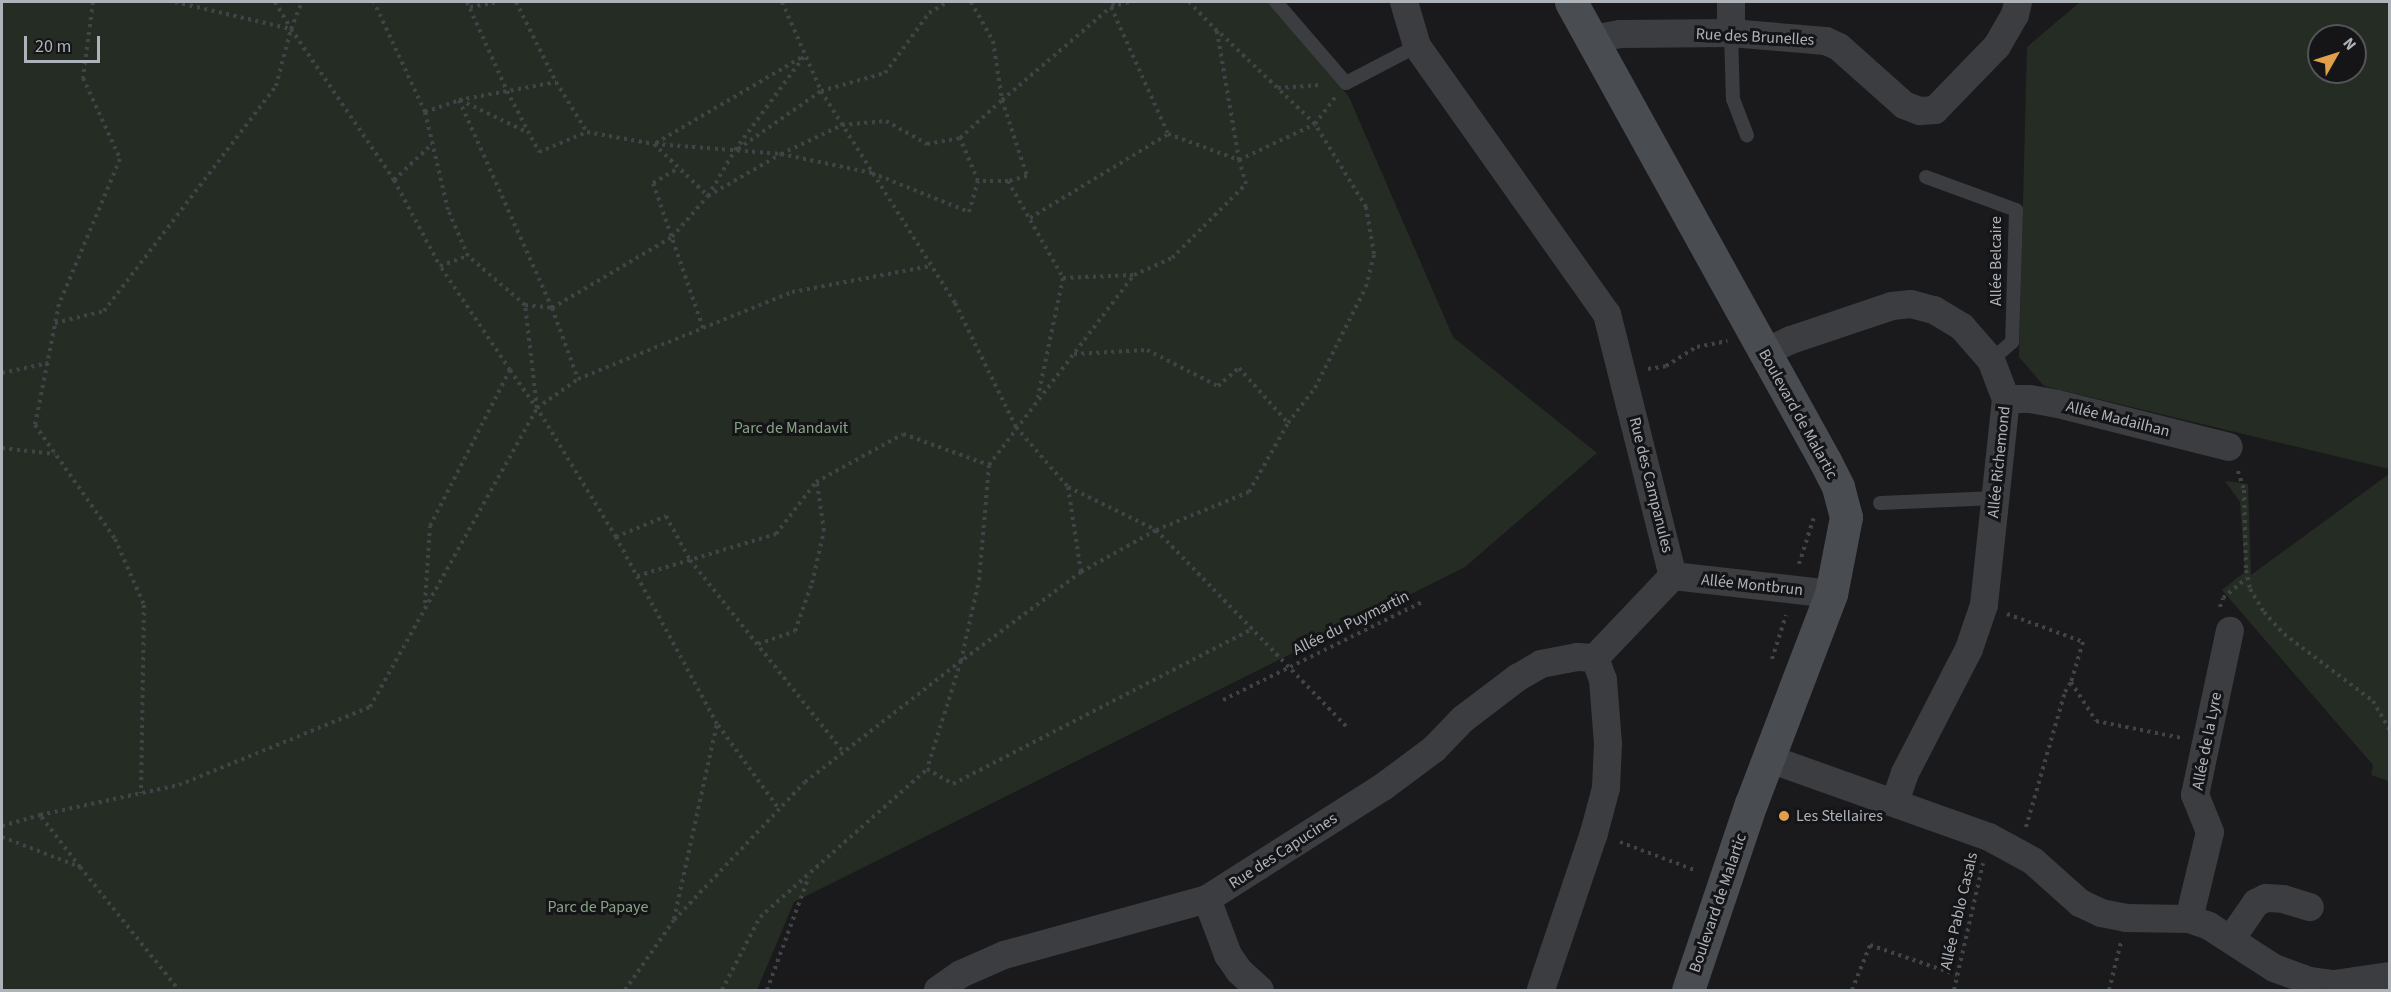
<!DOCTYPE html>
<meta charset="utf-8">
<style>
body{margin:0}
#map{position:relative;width:2391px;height:992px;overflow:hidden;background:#1a1a1c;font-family:"Source Sans 3",sans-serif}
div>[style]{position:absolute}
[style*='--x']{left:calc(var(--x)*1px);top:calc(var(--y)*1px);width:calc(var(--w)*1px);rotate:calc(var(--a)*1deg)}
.green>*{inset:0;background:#242c24}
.path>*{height:4px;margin-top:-2px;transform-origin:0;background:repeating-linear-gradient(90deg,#414447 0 3px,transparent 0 7.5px)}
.lane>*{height:14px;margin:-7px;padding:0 7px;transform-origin:7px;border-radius:7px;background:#3b3d41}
.street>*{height:28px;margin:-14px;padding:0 14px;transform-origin:14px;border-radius:14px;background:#3b3d41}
.secondary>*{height:33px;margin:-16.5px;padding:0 16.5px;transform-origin:16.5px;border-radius:16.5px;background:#494c50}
.dots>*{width:16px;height:16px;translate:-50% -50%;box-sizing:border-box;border:3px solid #151517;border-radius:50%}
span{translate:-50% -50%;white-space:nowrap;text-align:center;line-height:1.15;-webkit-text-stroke:6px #151517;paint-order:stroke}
.street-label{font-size:16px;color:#aeb3ba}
.park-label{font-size:16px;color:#88a387}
.poi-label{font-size:16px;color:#aeb3ba}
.left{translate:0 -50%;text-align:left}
.frame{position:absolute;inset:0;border:3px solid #aeb3ba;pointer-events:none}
.north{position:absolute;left:2307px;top:24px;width:60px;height:60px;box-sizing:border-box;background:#151517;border:2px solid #525458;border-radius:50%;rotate:51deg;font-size:16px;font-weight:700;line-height:24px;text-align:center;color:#aeb3ba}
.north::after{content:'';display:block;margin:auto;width:21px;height:27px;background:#e29f4b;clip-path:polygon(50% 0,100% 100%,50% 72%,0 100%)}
.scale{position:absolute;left:24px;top:36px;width:76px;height:27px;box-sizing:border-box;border:3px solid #aeb3ba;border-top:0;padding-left:8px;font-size:18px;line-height:21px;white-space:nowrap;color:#aeb3ba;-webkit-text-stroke:4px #151517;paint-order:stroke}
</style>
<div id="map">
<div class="green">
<i style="clip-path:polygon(2px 2px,1273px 2px,1349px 97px,1453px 337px,1597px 453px,1465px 567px,794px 902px,757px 990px,2px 990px)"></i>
<i style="clip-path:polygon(evenodd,2080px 2px,2389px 2px,2389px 469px,2044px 386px,2019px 357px,2027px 47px,2080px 2px,2319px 36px,2355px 36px,2355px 72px,2319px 72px,2319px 36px)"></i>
<i style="clip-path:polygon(2389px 474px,2389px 781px,2371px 775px,2373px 765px,2222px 590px,2245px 572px,2240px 502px,2225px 481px,2248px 484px,2251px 575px)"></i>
</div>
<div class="path">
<i style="--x:93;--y:2;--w:77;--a:97.5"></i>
<i style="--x:83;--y:78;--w:89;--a:65.4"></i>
<i style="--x:120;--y:159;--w:157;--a:112.8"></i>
<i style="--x:59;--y:304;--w:123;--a:101.2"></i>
<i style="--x:35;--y:425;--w:139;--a:54.9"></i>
<i style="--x:115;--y:539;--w:72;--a:66.3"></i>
<i style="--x:144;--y:605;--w:188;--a:90.9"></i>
<i style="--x:175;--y:2;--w:119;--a:13.1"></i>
<i style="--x:291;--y:29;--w:183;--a:55.7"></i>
<i style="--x:394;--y:180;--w:98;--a:61.9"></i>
<i style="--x:440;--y:266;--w:30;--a:-20"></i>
<i style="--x:275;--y:2;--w:31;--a:59"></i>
<i style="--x:467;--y:2;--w:98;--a:65.8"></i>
<i style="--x:507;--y:91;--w:69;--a:62.3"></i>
<i style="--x:539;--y:152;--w:52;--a:-22.6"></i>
<i style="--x:587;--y:132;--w:68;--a:10.2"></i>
<i style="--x:654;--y:144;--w:75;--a:43.9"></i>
<i style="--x:708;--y:196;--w:84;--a:-29.9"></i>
<i style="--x:781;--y:154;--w:68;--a:-25.4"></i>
<i style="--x:842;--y:125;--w:44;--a:-5.2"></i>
<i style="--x:886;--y:121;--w:47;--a:29.3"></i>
<i style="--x:927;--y:144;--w:34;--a:-10"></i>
<i style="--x:516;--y:2;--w:89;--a:63.4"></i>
<i style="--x:556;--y:82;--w:59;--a:58.2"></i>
<i style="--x:782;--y:2;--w:97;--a:66.3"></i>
<i style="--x:821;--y:91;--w:251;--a:57.7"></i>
<i style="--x:955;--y:303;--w:138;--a:63.8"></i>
<i style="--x:1016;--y:427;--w:79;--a:49.1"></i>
<i style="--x:1068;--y:487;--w:86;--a:81.3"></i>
<i style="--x:1081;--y:572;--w:86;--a:-29.2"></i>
<i style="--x:1156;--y:530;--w:273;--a:45.9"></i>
<i style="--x:971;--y:2;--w:45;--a:60.6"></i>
<i style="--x:993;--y:41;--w:60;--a:81.3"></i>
<i style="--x:1114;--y:2;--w:6;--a:121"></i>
<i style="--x:1111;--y:7;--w:19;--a:-16"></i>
<i style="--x:470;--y:7;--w:29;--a:-10"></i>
<i style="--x:1278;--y:88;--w:43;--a:-4"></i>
<i style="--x:459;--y:100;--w:228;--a:65.9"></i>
<i style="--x:552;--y:308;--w:139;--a:-30.6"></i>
<i style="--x:672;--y:237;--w:55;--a:-48.7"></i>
<i style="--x:708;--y:196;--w:53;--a:-59.6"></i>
<i style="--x:735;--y:150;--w:118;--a:-53.6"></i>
<i style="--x:460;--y:100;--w:76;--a:25.6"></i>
<i style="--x:1002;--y:100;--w:143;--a:-40.5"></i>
<i style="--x:1111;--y:7;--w:139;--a:65.8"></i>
<i style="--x:1168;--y:134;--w:76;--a:20.1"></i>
<i style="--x:1239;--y:160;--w:84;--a:-25.3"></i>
<i style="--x:1315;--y:124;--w:34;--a:-53"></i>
<i style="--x:425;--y:112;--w:36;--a:-19"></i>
<i style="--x:459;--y:100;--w:99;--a:-10.5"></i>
<i style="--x:656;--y:143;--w:169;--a:-30.5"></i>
<i style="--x:655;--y:144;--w:126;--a:4.5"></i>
<i style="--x:781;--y:154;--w:93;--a:11.8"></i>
<i style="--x:872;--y:173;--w:105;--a:21.9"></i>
<i style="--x:969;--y:212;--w:32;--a:-74"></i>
<i style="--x:978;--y:181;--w:47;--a:-112.7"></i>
<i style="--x:960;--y:138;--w:57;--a:-42.1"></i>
<i style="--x:1002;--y:100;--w:80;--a:71.8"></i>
<i style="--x:1027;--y:176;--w:20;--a:165"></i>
<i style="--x:1008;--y:181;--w:30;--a:180"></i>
<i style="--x:738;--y:149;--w:101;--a:-34.9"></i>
<i style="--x:821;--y:91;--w:66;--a:-15.7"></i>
<i style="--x:885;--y:73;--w:74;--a:-53.7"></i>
<i style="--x:929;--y:13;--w:21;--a:-31"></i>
<i style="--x:394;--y:180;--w:52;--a:-43.5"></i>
<i style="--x:1008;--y:181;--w:112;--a:60.4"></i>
<i style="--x:1063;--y:278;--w:122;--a:101.9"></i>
<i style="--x:1030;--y:218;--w:162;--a:-31.3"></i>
<i style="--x:1063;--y:278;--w:71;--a:-2.4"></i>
<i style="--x:525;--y:305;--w:27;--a:6"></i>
<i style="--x:552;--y:308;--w:76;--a:69.9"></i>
<i style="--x:55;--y:323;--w:50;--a:-13.8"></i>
<i style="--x:104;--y:311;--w:283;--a:-52.6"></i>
<i style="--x:276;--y:86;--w:59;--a:-75.3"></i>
<i style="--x:291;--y:29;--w:29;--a:-68"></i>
<i style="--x:703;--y:328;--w:96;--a:-22"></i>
<i style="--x:792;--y:292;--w:141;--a:-10.6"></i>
<i style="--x:1074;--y:354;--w:73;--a:-3.1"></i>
<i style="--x:1147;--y:350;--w:80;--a:26.9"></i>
<i style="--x:1218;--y:386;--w:28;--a:-41"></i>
<i style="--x:1239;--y:368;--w:74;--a:48.3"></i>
<i style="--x:1648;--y:369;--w:18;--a:-9"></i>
<i style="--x:1666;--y:366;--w:36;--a:-32"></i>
<i style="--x:1697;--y:347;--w:31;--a:-11"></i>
<i style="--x:510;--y:370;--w:45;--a:54.9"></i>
<i style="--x:2;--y:373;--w:47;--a:-12.3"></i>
<i style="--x:2;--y:448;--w:53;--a:6.5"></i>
<i style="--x:2238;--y:471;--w:20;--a:72"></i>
<i style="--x:2244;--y:490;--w:80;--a:88.6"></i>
<i style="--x:2246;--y:570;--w:19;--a:78"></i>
<i style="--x:2250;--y:589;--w:27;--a:59"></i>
<i style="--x:2264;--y:612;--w:30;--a:48"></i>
<i style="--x:2284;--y:634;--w:111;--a:37"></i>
<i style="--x:2373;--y:701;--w:34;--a:60"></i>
<i style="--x:1068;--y:487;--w:98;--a:26"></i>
<i style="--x:1156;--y:530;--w:100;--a:-22.2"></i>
<i style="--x:1249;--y:492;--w:79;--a:-60.5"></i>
<i style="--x:1288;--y:423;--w:44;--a:-52.4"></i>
<i style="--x:1315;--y:388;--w:113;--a:-63.2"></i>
<i style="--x:1366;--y:287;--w:34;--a:-76"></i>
<i style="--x:1374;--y:254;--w:48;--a:-99.7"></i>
<i style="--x:1366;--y:207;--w:97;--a:-121.6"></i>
<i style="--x:1315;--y:124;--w:134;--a:-136.2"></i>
<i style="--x:616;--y:537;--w:54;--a:-22.8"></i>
<i style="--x:666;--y:516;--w:50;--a:61.4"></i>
<i style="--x:690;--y:560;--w:246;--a:51.4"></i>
<i style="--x:1799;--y:564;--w:49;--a:-72.3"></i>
<i style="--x:1081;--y:572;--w:149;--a:143.4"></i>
<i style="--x:961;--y:661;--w:113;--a:107.5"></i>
<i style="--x:927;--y:769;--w:30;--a:30"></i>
<i style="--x:953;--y:784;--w:337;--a:-27.4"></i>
<i style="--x:637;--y:576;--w:145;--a:-16.8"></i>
<i style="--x:776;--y:534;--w:66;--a:-52.4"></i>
<i style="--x:816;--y:482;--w:99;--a:-28.9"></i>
<i style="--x:903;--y:434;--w:91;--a:19.8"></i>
<i style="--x:425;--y:603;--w:77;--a:-86.3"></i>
<i style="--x:430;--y:526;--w:175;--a:-62.9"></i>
<i style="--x:510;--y:370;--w:125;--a:-123.9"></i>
<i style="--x:2220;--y:607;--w:9;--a:-72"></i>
<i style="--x:2223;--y:598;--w:31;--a:-40"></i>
<i style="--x:2007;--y:614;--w:81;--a:20.2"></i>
<i style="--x:2083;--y:642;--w:42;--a:106.7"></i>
<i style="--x:2071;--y:682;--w:46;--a:57.3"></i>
<i style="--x:2096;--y:721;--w:88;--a:11.2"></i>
<i style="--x:758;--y:644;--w:39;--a:-19"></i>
<i style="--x:795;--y:631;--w:51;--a:-70.5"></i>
<i style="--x:812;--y:583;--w:53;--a:-77"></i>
<i style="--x:824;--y:531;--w:49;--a:-98.3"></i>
<i style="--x:1772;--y:659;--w:46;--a:-72.3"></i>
<i style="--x:1223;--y:700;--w:224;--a:-26.2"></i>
<i style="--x:718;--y:725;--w:104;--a:54"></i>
<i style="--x:2;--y:826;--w:40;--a:-16"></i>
<i style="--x:2026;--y:827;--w:141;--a:-73.9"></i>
<i style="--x:2065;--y:692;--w:12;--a:-59"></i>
<i style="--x:2;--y:837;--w:84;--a:21"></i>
<i style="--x:80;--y:867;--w:158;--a:51.2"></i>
<i style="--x:1620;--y:842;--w:82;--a:20.6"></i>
<i style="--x:80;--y:867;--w:66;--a:-127.6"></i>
<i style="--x:40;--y:815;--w:142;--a:-12.2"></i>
<i style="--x:179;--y:785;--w:206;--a:-22.2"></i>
<i style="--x:370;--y:707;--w:342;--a:-60.8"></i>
<i style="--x:537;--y:408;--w:104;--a:-96.6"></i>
<i style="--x:525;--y:305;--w:75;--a:-139.3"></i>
<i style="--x:468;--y:256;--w:50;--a:-113.5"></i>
<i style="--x:448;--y:210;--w:101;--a:-103.2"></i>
<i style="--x:425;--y:112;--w:121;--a:-114.9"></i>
<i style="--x:674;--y:919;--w:200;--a:-77.6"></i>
<i style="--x:717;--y:724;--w:213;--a:-118.4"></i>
<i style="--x:616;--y:537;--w:151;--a:-121.5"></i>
<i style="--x:537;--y:408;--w:50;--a:-35.3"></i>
<i style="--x:578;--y:379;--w:135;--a:-22.2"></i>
<i style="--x:703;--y:328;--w:153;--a:-109"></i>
<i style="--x:653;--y:183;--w:30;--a:-30"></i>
<i style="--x:625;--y:990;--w:85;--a:-55"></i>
<i style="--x:674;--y:920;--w:190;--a:-46.5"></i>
<i style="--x:805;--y:782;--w:197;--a:-37.8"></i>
<i style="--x:961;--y:661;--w:83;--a:-77.5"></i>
<i style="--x:979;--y:580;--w:115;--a:-85"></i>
<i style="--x:989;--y:465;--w:239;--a:-52.7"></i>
<i style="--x:1134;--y:275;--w:42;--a:-24.1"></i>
<i style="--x:1172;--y:258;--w:105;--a:-45"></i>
<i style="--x:1246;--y:184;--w:25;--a:-106"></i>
<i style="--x:1239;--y:160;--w:131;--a:-99.7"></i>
<i style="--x:1217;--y:31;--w:40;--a:-134"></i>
<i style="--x:722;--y:990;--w:82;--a:-62.5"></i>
<i style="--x:760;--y:917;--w:223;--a:-41.5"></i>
<i style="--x:767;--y:990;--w:121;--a:-69.8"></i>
<i style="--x:1852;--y:990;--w:48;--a:-68.2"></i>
<i style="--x:1870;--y:945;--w:92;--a:19"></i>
<i style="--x:1954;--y:990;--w:130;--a:-77.1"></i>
<i style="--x:2109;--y:990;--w:49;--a:-76"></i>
</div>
<div class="lane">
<i style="--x:1276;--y:2;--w:107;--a:49.2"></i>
<i style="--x:1346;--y:83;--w:80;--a:-27.5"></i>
<i style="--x:1731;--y:33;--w:66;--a:88.3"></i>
<i style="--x:1733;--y:99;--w:39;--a:69"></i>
<i style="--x:1926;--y:177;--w:96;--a:20.1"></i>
<i style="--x:2016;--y:210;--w:132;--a:91.7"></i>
<i style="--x:2012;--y:342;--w:28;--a:139"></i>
<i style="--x:1880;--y:503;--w:116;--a:-2.5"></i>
</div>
<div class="street">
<i style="--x:1404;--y:2;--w:46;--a:73.5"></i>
<i style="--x:1417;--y:46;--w:329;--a:54.7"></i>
<i style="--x:1607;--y:314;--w:270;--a:75.9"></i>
<i style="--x:1673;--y:576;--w:113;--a:133.6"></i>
<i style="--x:1595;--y:658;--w:23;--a:70"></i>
<i style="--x:1603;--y:680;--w:64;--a:85.5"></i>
<i style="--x:1608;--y:744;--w:44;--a:92.6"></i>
<i style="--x:1606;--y:788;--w:47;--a:104.9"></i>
<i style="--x:1594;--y:833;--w:166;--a:108.7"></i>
<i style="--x:1731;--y:2;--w:31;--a:90"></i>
<i style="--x:1592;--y:39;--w:28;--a:-10"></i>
<i style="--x:1620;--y:34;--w:111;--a:-0.5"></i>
<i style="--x:1731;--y:33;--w:95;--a:4.8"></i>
<i style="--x:1826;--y:41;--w:14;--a:25"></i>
<i style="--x:1839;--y:47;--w:87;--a:41.7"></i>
<i style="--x:1904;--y:105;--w:17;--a:21"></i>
<i style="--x:1920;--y:111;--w:15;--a:-4"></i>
<i style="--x:1935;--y:110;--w:89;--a:-45.9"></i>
<i style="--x:1997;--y:46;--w:36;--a:-60"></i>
<i style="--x:2015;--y:15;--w:13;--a:-77"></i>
<i style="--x:1764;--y:353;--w:30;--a:-26"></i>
<i style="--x:1791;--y:340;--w:107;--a:-18.6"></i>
<i style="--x:1892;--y:306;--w:19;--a:-6"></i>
<i style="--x:1911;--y:304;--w:24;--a:15"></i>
<i style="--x:1934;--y:310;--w:33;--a:31"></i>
<i style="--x:1962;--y:327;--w:44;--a:48.7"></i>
<i style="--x:1991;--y:360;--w:42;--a:69"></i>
<i style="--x:2006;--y:399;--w:207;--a:96.1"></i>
<i style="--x:1984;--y:605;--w:46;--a:108.8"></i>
<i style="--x:1969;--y:649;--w:140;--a:117.3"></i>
<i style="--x:1905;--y:773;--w:31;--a:109"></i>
<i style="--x:2006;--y:399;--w:24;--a:0"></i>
<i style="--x:2030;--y:399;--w:28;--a:10"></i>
<i style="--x:2058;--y:404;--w:176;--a:14.1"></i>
<i style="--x:1673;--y:576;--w:159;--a:6.5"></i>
<i style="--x:1767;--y:758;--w:236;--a:19.6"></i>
<i style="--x:1989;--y:837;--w:50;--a:28.6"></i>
<i style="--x:2033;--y:861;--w:63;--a:41.8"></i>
<i style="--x:2080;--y:903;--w:23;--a:25"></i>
<i style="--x:2101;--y:913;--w:25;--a:11"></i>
<i style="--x:2126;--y:918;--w:63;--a:0.9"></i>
<i style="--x:2189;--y:919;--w:21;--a:19"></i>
<i style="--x:2209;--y:926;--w:77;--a:32.9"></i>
<i style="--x:2274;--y:968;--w:37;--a:20"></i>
<i style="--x:2309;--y:981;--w:25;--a:7"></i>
<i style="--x:2334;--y:984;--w:57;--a:-8.1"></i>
<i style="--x:1207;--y:899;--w:60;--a:69.4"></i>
<i style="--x:1228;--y:955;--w:19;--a:55"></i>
<i style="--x:1239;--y:971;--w:28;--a:42"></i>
<i style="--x:2189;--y:919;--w:89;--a:-76.4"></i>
<i style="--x:2210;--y:832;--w:40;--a:-112"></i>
<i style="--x:2195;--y:795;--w:168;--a:-78"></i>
<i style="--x:2231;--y:939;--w:44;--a:-55.2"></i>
<i style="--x:2256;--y:903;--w:11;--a:-27"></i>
<i style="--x:2266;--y:898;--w:17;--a:3"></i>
<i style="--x:2283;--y:899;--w:28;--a:17"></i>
<i style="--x:938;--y:990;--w:28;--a:-35"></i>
<i style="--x:961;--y:974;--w:47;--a:-23.8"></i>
<i style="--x:1004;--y:955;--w:211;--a:-15.4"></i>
<i style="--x:1207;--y:899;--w:209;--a:-32.5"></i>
<i style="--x:1383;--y:787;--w:64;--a:-36.7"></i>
<i style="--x:1434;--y:749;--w:42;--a:-46"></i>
<i style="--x:1463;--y:719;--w:68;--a:-37.2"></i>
<i style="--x:1517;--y:678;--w:28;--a:-30"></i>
<i style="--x:1541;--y:664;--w:37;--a:-11"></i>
<i style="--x:1577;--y:657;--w:18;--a:3"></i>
</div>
<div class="secondary">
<i style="--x:1571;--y:2;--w:525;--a:61.04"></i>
<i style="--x:1825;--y:461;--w:29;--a:63"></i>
<i style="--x:1838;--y:487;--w:31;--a:75"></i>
<i style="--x:1846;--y:517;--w:78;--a:101"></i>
<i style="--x:1831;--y:594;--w:224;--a:110.9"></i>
<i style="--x:1751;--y:803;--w:197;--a:108.6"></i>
</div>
<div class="dots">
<i style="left:1784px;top:816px;background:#e29f4b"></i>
</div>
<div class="street-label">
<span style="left:1755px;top:37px;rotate:3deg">Rue des Brunelles</span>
<span style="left:1996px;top:261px;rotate:-90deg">Allée Belcaire</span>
<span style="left:1798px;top:414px;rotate:61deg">Boulevard de Malartic</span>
<span style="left:2118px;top:419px;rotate:14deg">Allée Madailhan</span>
<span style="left:1999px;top:462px;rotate:-84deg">Allée Richemond</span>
<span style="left:1651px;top:485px;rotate:76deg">Rue des Campanules</span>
<span style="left:1752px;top:585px;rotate:6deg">Allée Montbrun</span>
<span style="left:1351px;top:623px;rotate:-26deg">Allée du Puymartin</span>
<span style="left:2207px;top:741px;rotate:-79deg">Allée de la Lyre</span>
<span style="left:1283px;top:851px;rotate:-33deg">Rue des Capucines</span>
<span style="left:1718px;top:903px;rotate:-71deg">Boulevard de Malartic</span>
<span style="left:1959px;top:911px;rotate:-77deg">Allée Pablo Casals</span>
</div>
<div class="park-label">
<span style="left:791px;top:428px">Parc de Mandavit</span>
<span style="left:598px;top:907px">Parc de Papaye</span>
</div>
<div class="poi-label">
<span class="left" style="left:1796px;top:816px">Les Stellaires</span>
</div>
<div class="frame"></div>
<div class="north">N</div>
<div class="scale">20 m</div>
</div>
